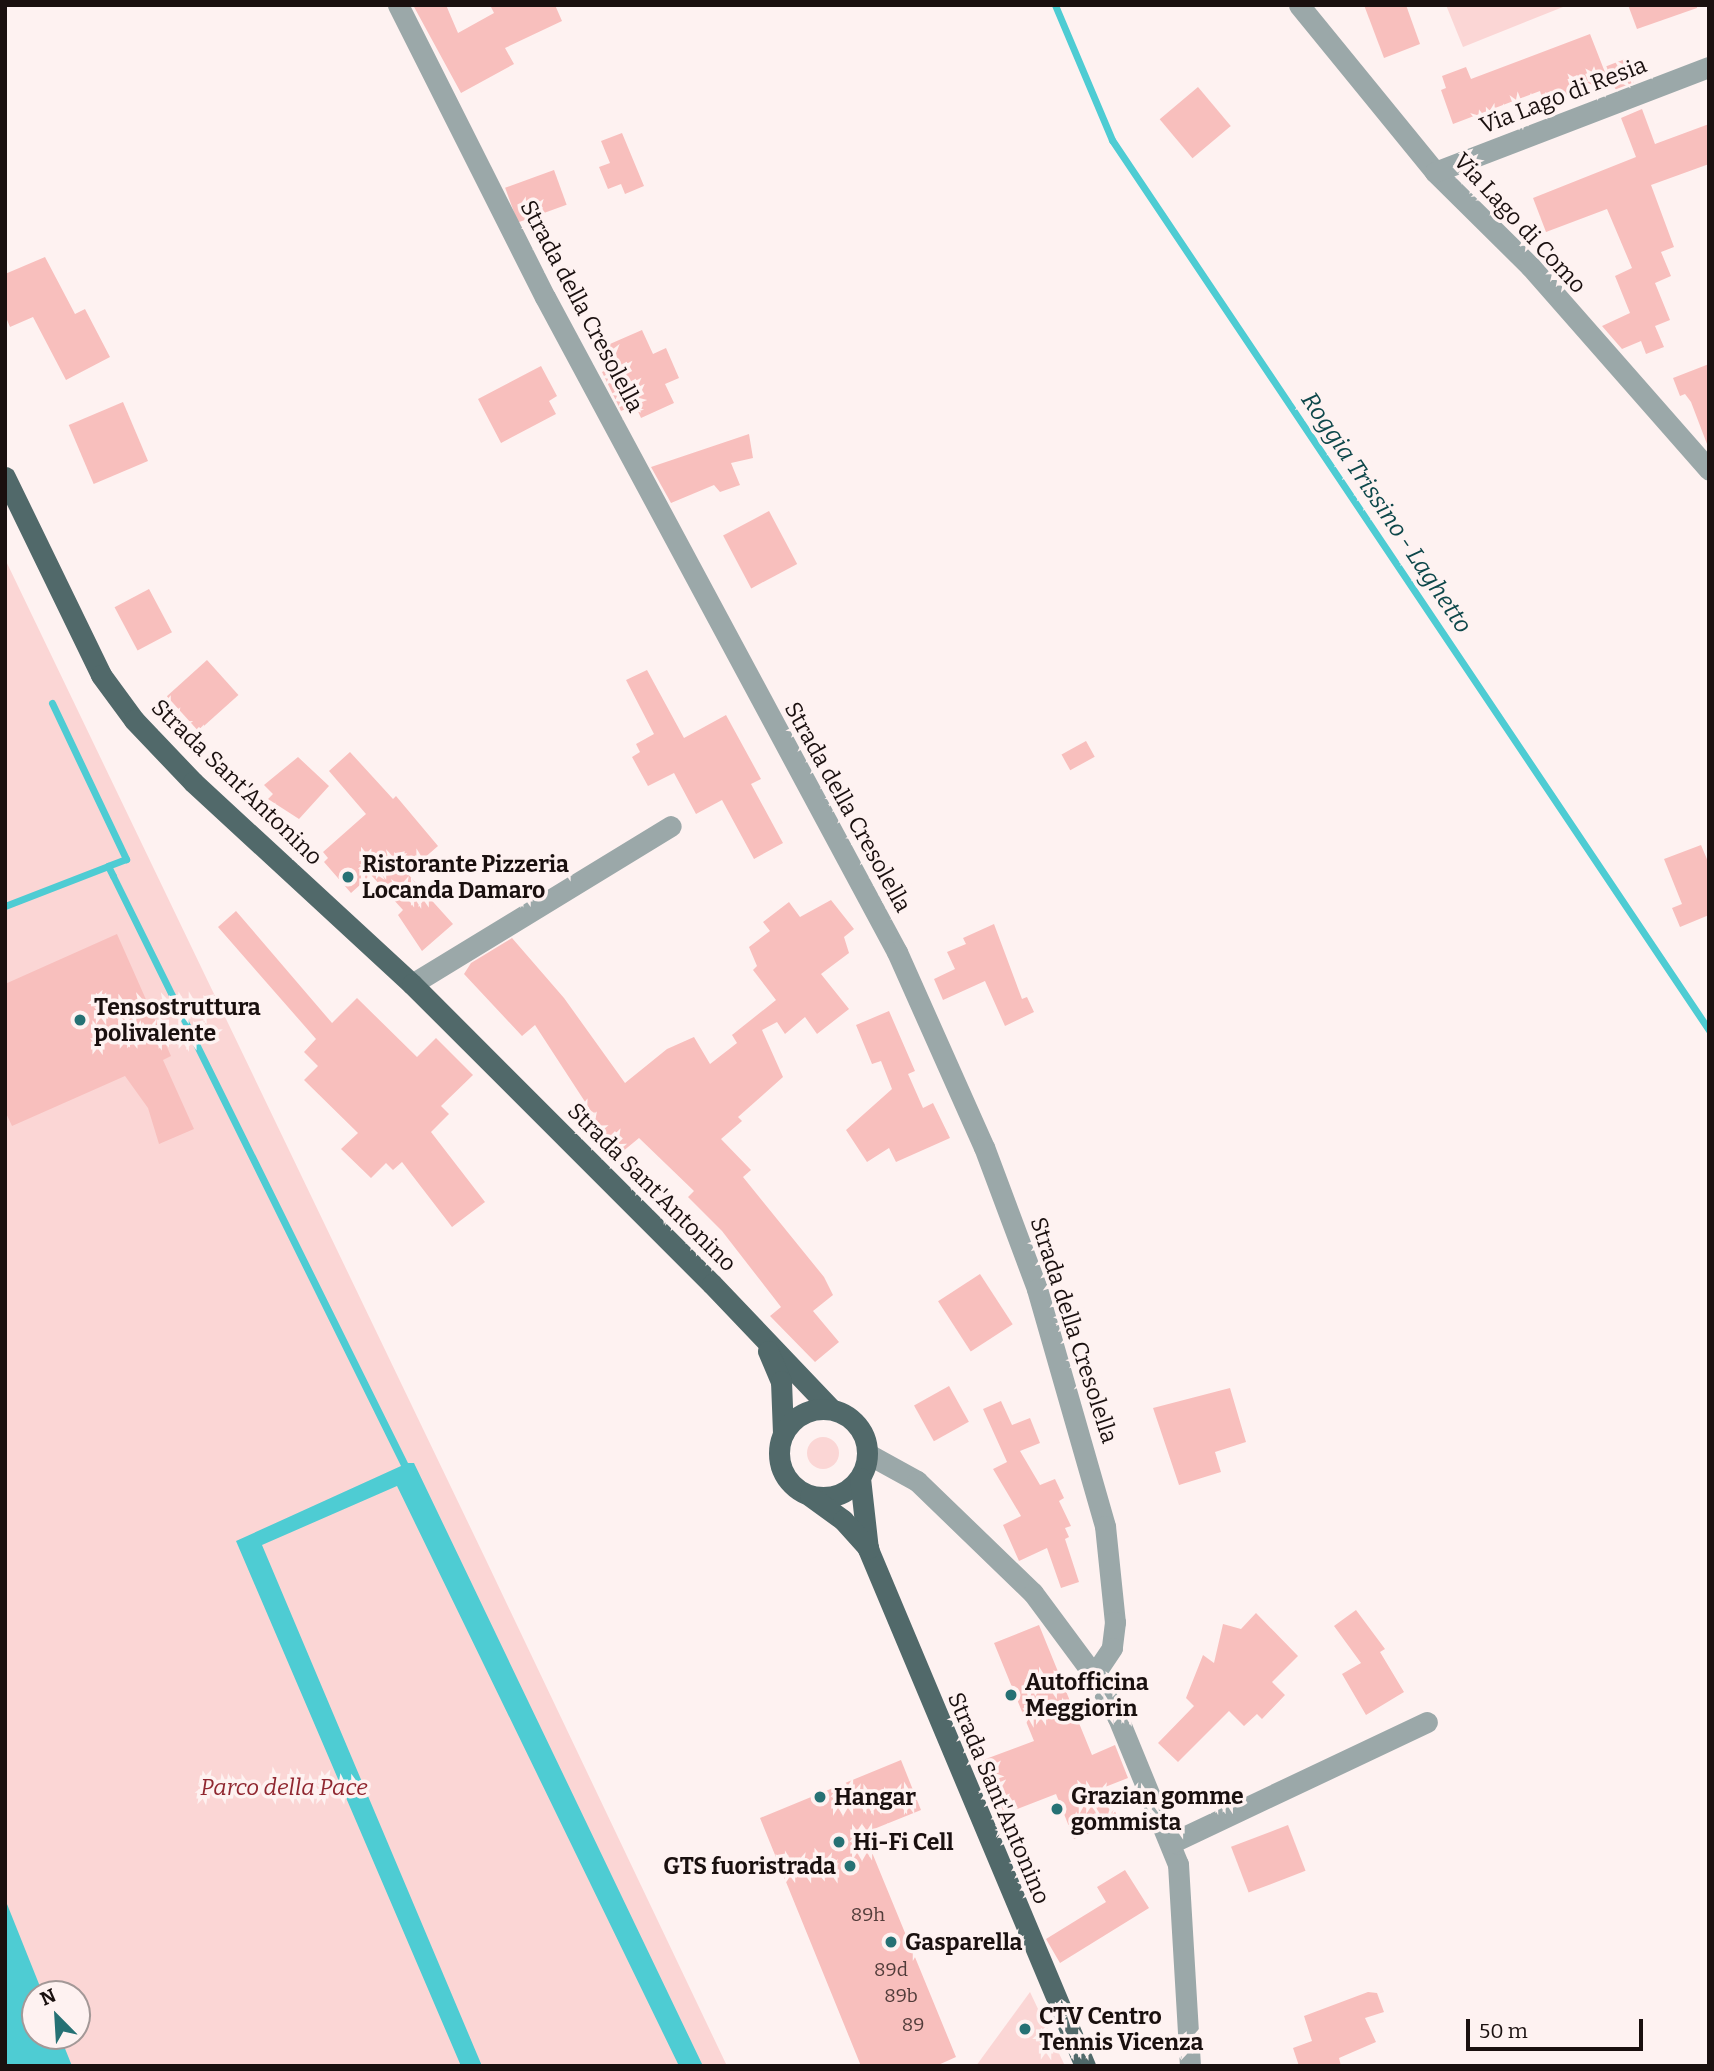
<!DOCTYPE html>
<style>
body{margin:0}
#map{position:relative;width:1714px;height:2071px;overflow:hidden;background:#fef2f1;font-family:Bitter,serif}
div>[style]{position:absolute}
[style*='--x']{left:calc(var(--x)*1px);top:calc(var(--y)*1px);width:calc(var(--w)*1px);rotate:calc(var(--a)*1deg)}
.green>*{inset:0;background:#fbd6d5}
.round{border-radius:50%}
.water>*{inset:0;background:#4eccd3}
.stream>*{height:7px;margin:-3.5px;padding:0 3.5px;transform-origin:3.5px;border-radius:3.5px;background:#4eccd3}
.building>*{inset:0;background:#f8bfbd;transform-origin:0 0}
.minor>*{height:21px;margin:-10.5px;padding:0 10.5px;transform-origin:10.5px;border-radius:10.5px;background:#9ba8a9}
.major>*{height:21px;margin:-10.5px;padding:0 10.5px;transform-origin:10.5px;border-radius:10.5px;background:#51696a}
.major>.ring{margin:-10.5px;padding:0;box-sizing:content-box;background:none;border:21px solid #51696a;border-radius:50%}
.dots>*{width:19px;height:19px;translate:-50% -50%;box-sizing:border-box;border:4px solid #fef2f1;border-radius:50%}
span{translate:-50% -50%;white-space:nowrap;text-align:center;line-height:1.15;-webkit-text-stroke:7px #fef2f1;paint-order:stroke}
.number-label{font-size:19px;color:#523c3a}
.number-label span{-webkit-text-stroke-width:0}
.street-label{font-size:23px;color:#1a100f}
.poi-label{font-size:23px;color:#1a100f;font-weight:700}
.left{translate:0 -50%;text-align:left}
.right{translate:-100% -50%;text-align:right}
.park-label{font-size:23px;color:#902730;font-style:italic}
.water-label{font-size:24px;color:#0d474a;font-style:italic}
.frame{position:absolute;inset:0;border:7px solid #1a100f;pointer-events:none}
.north{position:absolute;left:21px;top:1980px;width:70px;height:70px;box-sizing:border-box;background:#fef2f1;border:2px solid #a39897;border-radius:50%;rotate:336deg;font-size:19px;font-weight:700;line-height:28px;text-align:center;color:#1a100f}
.north::after{content:'';display:block;margin:auto;width:24px;height:32px;background:#267174;clip-path:polygon(50% 0,100% 100%,50% 72%,0 100%)}
.scale{position:absolute;left:1466px;top:2019px;width:177px;height:32px;box-sizing:border-box;border:4px solid #1a100f;border-top:0;padding-left:9px;font-size:21px;line-height:24px;white-space:nowrap;color:#1a100f;-webkit-text-stroke:5px #fef2f1;paint-order:stroke}
</style>
<div id="map">
<div class="green">
<i style="clip-path:polygon(1446px 5px,1568px 5px,1463px 47px)"></i>
<i style="clip-path:polygon(evenodd,5px 559px,486px 1560px,727px 2066px,5px 2066px,5px 559px,35px 1994px,77px 1994px,77px 2036px,35px 2036px,35px 1994px)"></i>
<i class="round" style="left:807px;top:1437px;width:32px;height:32px"></i>
<i style="clip-path:polygon(1030px 1992px,1065px 2066px,976px 2066px)"></i>
</div>
<div class="water">
<i style="clip-path:polygon(116px 874px,408px 1463px,414px 1463px,703px 2066px,679px 2066px,397px 1486px,262px 1545px,482px 2066px,461px 2066px,236px 1541px,401px 1466px,110px 877px)"></i>
<i style="clip-path:polygon(5px 1899px,43px 1994px,35px 1994px,35px 2036px,60px 2036px,72px 2066px,5px 2066px)"></i>
</div>
<div class="stream">
<i style="--x:1055;--y:5;--w:147;--a:67.1"></i>
<i style="--x:1112;--y:140;--w:1072;--a:56.15"></i>
<i style="--x:52;--y:703;--w:173;--a:64.6"></i>
<i style="--x:126;--y:859;--w:19;--a:159"></i>
<i style="--x:108;--y:866;--w:11;--a:63"></i>
<i style="--x:5;--y:906;--w:110;--a:-21.2"></i>
</div>
<div class="building">
<i style="clip-path:polygon(413px 5px,446px 5px,458px 33px,494px 13px,490px 5px,555px 5px,562px 21px,505px 48px,514px 64px,461px 93px)"></i>
<i style="clip-path:polygon(1364px 5px,1406px 5px,1420px 44px,1384px 58px)"></i>
<i style="clip-path:polygon(1628px 5px,1697px 5px,1697px 8px,1637px 29px)"></i>
<i style="clip-path:polygon(1590px 34px,1608px 80px,1544px 104px,1540px 91px,1453px 124px,1441px 90px,1446px 88px,1442px 76px,1466px 67px,1471px 79px)"></i>
<i style="left:1625px;top:59px;width:25px;height:20px;rotate:69deg"></i>
<i style="left:1198px;top:87px;width:51px;height:50px;rotate:50deg"></i>
<i style="clip-path:polygon(1642px 109px,1655px 144px,1709px 124px,1709px 164px,1651px 185px,1674px 247px,1661px 252px,1671px 276px,1655px 283px,1670px 320px,1655px 326px,1664px 347px,1646px 354px,1641px 341px,1622px 349px,1602px 326px,1630px 313px,1615px 276px,1632px 268px,1607px 209px,1546px 232px,1533px 198px,1636px 157px,1621px 118px)"></i>
<i style="clip-path:polygon(622px 133px,644px 186px,625px 194px,621px 184px,608px 189px,599px 167px,610px 163px,601px 141px)"></i>
<i style="left:554px;top:170px;width:37px;height:52px;rotate:70deg"></i>
<i style="clip-path:polygon(45px 257px,75px 314px,85px 309px,110px 357px,66px 380px,33px 317px,10px 327px,5px 315px,5px 274px)"></i>
<i style="clip-path:polygon(642px 330px,653px 354px,666px 348px,679px 378px,665px 384px,674px 403px,641px 418px,635px 405px,621px 411px,602px 372px,612px 367px,603px 347px)"></i>
<i style="clip-path:polygon(1709px 364px,1709px 444px,1707px 444px,1691px 402px,1685px 394px,1680px 396px,1673px 378px)"></i>
<i style="clip-path:polygon(541px 366px,557px 396px,549px 401px,556px 414px,501px 443px,478px 399px)"></i>
<i style="left:123px;top:402px;width:64px;height:59px;rotate:67deg"></i>
<i style="clip-path:polygon(749px 434px,753px 458px,731px 463px,740px 485px,720px 492px,714px 485px,671px 503px,651px 467px)"></i>
<i style="left:769px;top:511px;width:60px;height:52px;rotate:62deg"></i>
<i style="left:149px;top:589px;width:49px;height:39px;rotate:62deg"></i>
<i style="left:207px;top:660px;width:47px;height:54px;rotate:48deg"></i>
<i style="clip-path:polygon(647px 670px,684px 738px,726px 715px,761px 779px,751px 784px,783px 843px,754px 859px,722px 800px,696px 814px,674px 773px,648px 786px,632px 757px,640px 752px,636px 744px,654px 734px,626px 680px)"></i>
<i style="left:1086px;top:741px;width:18px;height:28px;rotate:61deg"></i>
<i style="clip-path:polygon(350px 752px,393px 799px,396px 796px,438px 846px,407px 873px,453px 924px,422px 951px,398px 915px,403px 910px,371px 875px,351px 893px,324px 862px,328px 858px,323px 852px,366px 814px,329px 771px)"></i>
<i style="clip-path:polygon(298px 757px,329px 786px,299px 819px,268px 799px,273px 794px,264px 785px)"></i>
<i style="clip-path:polygon(1701px 845px,1709px 864px,1709px 915px,1680px 927px,1672px 908px,1682px 904px,1664px 859px)"></i>
<i style="clip-path:polygon(831px 900px,854px 929px,844px 937px,849px 953px,821px 974px,849px 1009px,817px 1034px,805px 1017px,785px 1034px,777px 1022px,762px 1030px,783px 1077px,738px 1117px,742px 1121px,721px 1139px,751px 1170px,743px 1177px,824px 1277px,833px 1295px,813px 1311px,839px 1342px,815px 1362px,770px 1316px,781px 1307px,722px 1231px,688px 1197px,694px 1191px,639px 1138px,616px 1157px,584px 1117px,591px 1111px,535px 1025px,522px 1036px,464px 974px,471px 963px,512px 938px,564px 998px,625px 1083px,667px 1049px,694px 1037px,710px 1064px,737px 1043px,732px 1035px,776px 1000px,753px 970px,757px 966px,749px 947px,770px 931px,763px 922px,789px 902px,800px 917px)"></i>
<i style="clip-path:polygon(236px 911px,332px 1023px,357px 998px,417px 1057px,436px 1038px,473px 1075px,441px 1106px,449px 1114px,431px 1132px,485px 1202px,452px 1227px,402px 1162px,393px 1170px,386px 1163px,371px 1178px,341px 1149px,358px 1133px,304px 1080px,318px 1066px,304px 1052px,316px 1039px,218px 927px)"></i>
<i style="clip-path:polygon(994px 924px,1022px 999px,1027px 997px,1034px 1012px,1005px 1026px,985px 981px,943px 1000px,934px 979px,955px 969px,947px 952px,966px 944px,963px 938px)"></i>
<i style="clip-path:polygon(117px 934px,171px 1056px,163px 1060px,194px 1129px,159px 1144px,148px 1108px,125px 1076px,12px 1126px,5px 1111px,5px 984px)"></i>
<i style="clip-path:polygon(889px 1011px,915px 1071px,908px 1074px,923px 1108px,933px 1103px,950px 1138px,896px 1162px,889px 1148px,867px 1162px,846px 1130px,892px 1089px,881px 1061px,872px 1064px,856px 1025px)"></i>
<i style="left:980px;top:1274px;width:60px;height:50px;rotate:57deg"></i>
<i style="left:949px;top:1386px;width:41px;height:40px;rotate:61deg"></i>
<i style="clip-path:polygon(1230px 1388px,1246px 1442px,1215px 1452px,1221px 1472px,1179px 1485px,1153px 1408px)"></i>
<i style="clip-path:polygon(1001px 1401px,1012px 1425px,1030px 1418px,1040px 1443px,1020px 1451px,1040px 1485px,1055px 1479px,1064px 1498px,1059px 1501px,1071px 1526px,1065px 1528px,1069px 1537px,1065px 1539px,1079px 1582px,1061px 1588px,1047px 1548px,1019px 1561px,1003px 1525px,1021px 1516px,993px 1469px,1007px 1462px,983px 1409px)"></i>
<i style="clip-path:polygon(1356px 1610px,1385px 1649px,1380px 1652px,1404px 1692px,1366px 1715px,1342px 1674px,1361px 1663px,1334px 1626px)"></i>
<i style="clip-path:polygon(1256px 1613px,1298px 1656px,1272px 1682px,1285px 1695px,1262px 1719px,1257px 1714px,1244px 1726px,1229px 1711px,1178px 1762px,1158px 1743px,1194px 1706px,1186px 1698px,1203px 1655px,1214px 1663px,1223px 1624px,1241px 1629px)"></i>
<i style="clip-path:polygon(1039px 1625px,1092px 1755px,1115px 1745px,1128px 1778px,1105px 1787px,1119px 1821px,1074px 1839px,1056px 1794px,1004px 1814px,983px 1760px,1034px 1741px,994px 1643px)"></i>
<i style="clip-path:polygon(901px 1760px,921px 1810px,864px 1833px,956px 2057px,936px 2066px,861px 2066px,760px 1818px)"></i>
<i style="left:1288px;top:1825px;width:49px;height:61px;rotate:69deg"></i>
<i style="clip-path:polygon(1125px 1870px,1149px 1908px,1060px 1963px,1046px 1939px,1106px 1902px,1097px 1887px)"></i>
<i style="clip-path:polygon(1368px 1992px,1377px 1993px,1384px 2012px,1365px 2018px,1376px 2042px,1339px 2058px,1341px 2066px,1299px 2066px,1293px 2048px,1312px 2041px,1304px 2016px)"></i>
</div>
<div class="minor">
<i style="--x:398;--y:5;--w:327;--a:63.3"></i>
<i style="--x:545;--y:297;--w:744;--a:61.75"></i>
<i style="--x:897;--y:952;--w:214;--a:66"></i>
<i style="--x:984;--y:1147;--w:152;--a:69.5"></i>
<i style="--x:1037;--y:1289;--w:247;--a:74"></i>
<i style="--x:1105;--y:1526;--w:97;--a:84.1"></i>
<i style="--x:1115;--y:1622;--w:26;--a:97"></i>
<i style="--x:1112;--y:1648;--w:32;--a:124"></i>
<i style="--x:1299;--y:5;--w:215;--a:50.8"></i>
<i style="--x:1435;--y:172;--w:134;--a:44.7"></i>
<i style="--x:1530;--y:266;--w:271;--a:48.7"></i>
<i style="--x:1435;--y:172;--w:293;--a:-21"></i>
<i style="--x:412;--y:984;--w:303;--a:-31.4"></i>
<i style="--x:868;--y:1454;--w:56;--a:28.9"></i>
<i style="--x:917;--y:1481;--w:161;--a:44"></i>
<i style="--x:1033;--y:1593;--w:102;--a:53.4"></i>
<i style="--x:1094;--y:1675;--w:49;--a:60.8"></i>
<i style="--x:1118;--y:1718;--w:158;--a:67.7"></i>
<i style="--x:1178;--y:1864;--w:202;--a:86.6"></i>
<i style="--x:1171;--y:1843;--w:283;--a:-25.3"></i>
</div>
<div class="major">
<i style="--x:5;--y:477;--w:220;--a:64.1"></i>
<i style="--x:101;--y:675;--w:56;--a:53.7"></i>
<i style="--x:134;--y:720;--w:86;--a:46.4"></i>
<i style="--x:193;--y:782;--w:298;--a:42.7"></i>
<i style="--x:412;--y:984;--w:424;--a:45"></i>
<i style="--x:712;--y:1284;--w:171;--a:46.4"></i>
<i style="--x:768;--y:1351;--w:33;--a:67"></i>
<i style="--x:781;--y:1381;--w:53;--a:87.8"></i>
<i class="ring" style="left:779px;top:1409px;width:67px;height:67px"></i>
<i style="--x:860;--y:1478;--w:71;--a:83.6"></i>
<i style="--x:868;--y:1549;--w:561;--a:67.23"></i>
<i style="--x:810;--y:1496;--w:41;--a:36"></i>
<i style="--x:843;--y:1520;--w:38;--a:48"></i>
</div>
<div class="dots">
<i style="left:348px;top:877px;background:#267174"></i>
<i style="left:80px;top:1020px;background:#267174"></i>
<i style="left:1011px;top:1695px;background:#267174"></i>
<i style="left:820px;top:1797px;background:#267174"></i>
<i style="left:1057px;top:1809px;background:#267174"></i>
<i style="left:839px;top:1842px;background:#267174"></i>
<i style="left:850px;top:1866px;background:#267174"></i>
<i style="left:891px;top:1942px;background:#267174"></i>
<i style="left:1025px;top:2029px;background:#267174"></i>
</div>
<div class="number-label">
<span style="left:868px;top:1915px">89h</span>
<span style="left:891px;top:1970px">89d</span>
<span style="left:901px;top:1996px">89b</span>
<span style="left:913px;top:2025px">89</span>
</div>
<div class="street-label">
<span style="left:1563px;top:95px;rotate:-21deg">Via Lago di Resia</span>
<span style="left:1520px;top:223px;rotate:47deg">Via Lago di Como</span>
<span style="left:582px;top:306px;rotate:62deg">Strada della Cresolella</span>
<span style="left:237px;top:782px;rotate:44deg">Strada Sant'Antonino</span>
<span style="left:848px;top:807px;rotate:61deg">Strada della Cresolella</span>
<span style="left:652px;top:1187px;rotate:45deg">Strada Sant'Antonino</span>
<span style="left:1074px;top:1330px;rotate:72deg">Strada della Cresolella</span>
<span style="left:999px;top:1798px;rotate:67deg">Strada Sant'Antonino</span>
</div>
<div class="poi-label">
<span class="left" style="left:362px;top:877px">Ristorante Pizzeria<br>Locanda Damaro</span>
<span class="left" style="left:94px;top:1020px">Tensostruttura<br>polivalente</span>
<span class="left" style="left:1025px;top:1695px">Autofficina<br>Meggiorin</span>
<span class="left" style="left:1071px;top:1809px">Grazian gomme<br>gommista</span>
<span class="left" style="left:834px;top:1797px">Hangar</span>
<span class="left" style="left:853px;top:1842px">Hi-Fi Cell</span>
<span class="right" style="left:836px;top:1866px">GTS fuoristrada</span>
<span class="left" style="left:905px;top:1942px">Gasparella</span>
<span class="left" style="left:1039px;top:2029px">CTV Centro<br>Tennis Vicenza</span>
</div>
<div class="park-label">
<span style="left:284px;top:1787px">Parco della Pace</span>
</div>
<div class="water-label">
<span style="left:1386px;top:513px;rotate:56deg">Roggia Trissino - Laghetto</span>
</div>
<div class="frame"></div>
<div class="north">N</div>
<div class="scale">50 m</div>
</div>
